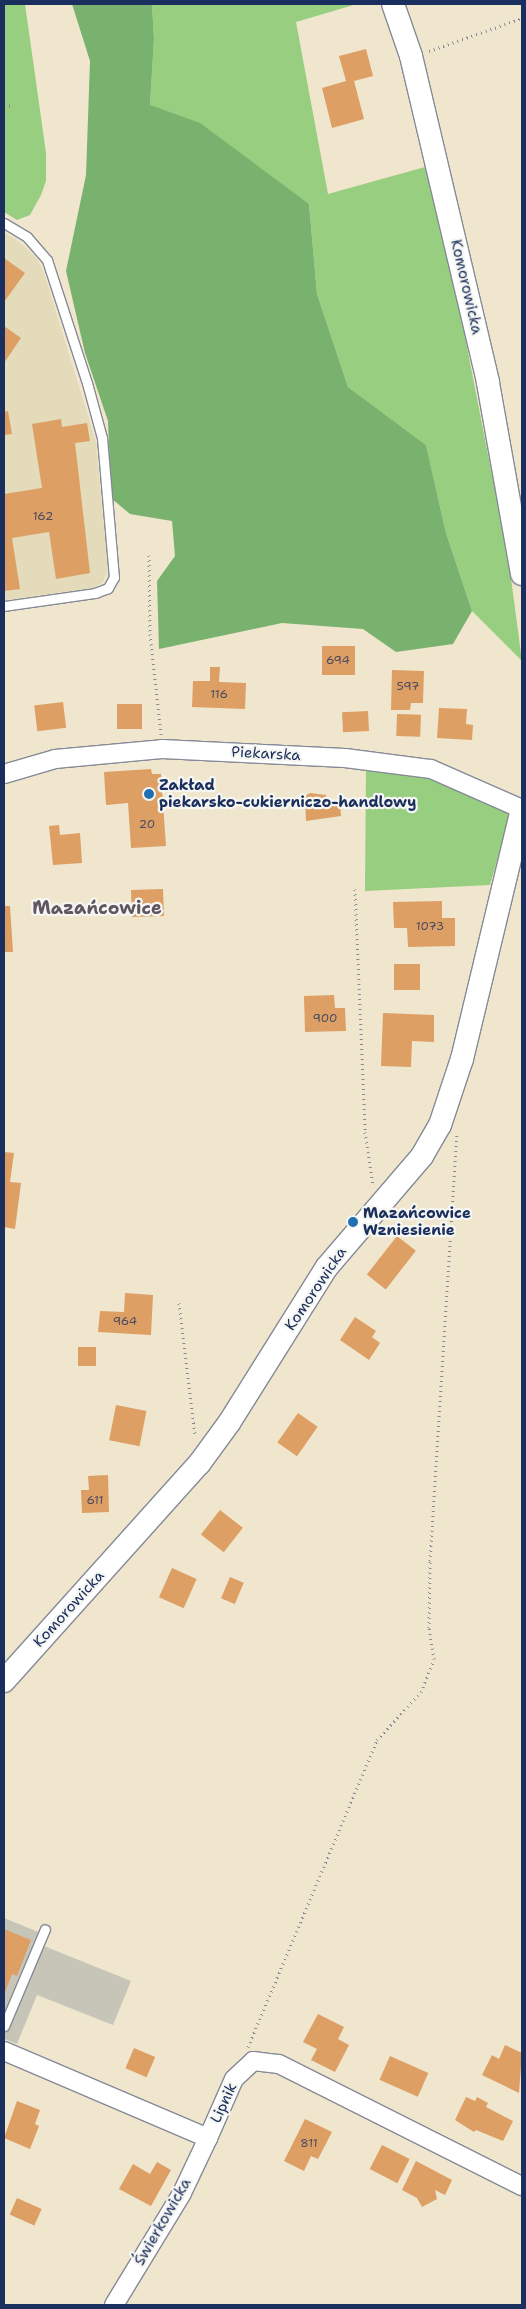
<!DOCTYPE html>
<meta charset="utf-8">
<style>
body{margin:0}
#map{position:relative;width:526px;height:2309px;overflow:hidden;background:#efe6cd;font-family:"Shantell Sans",sans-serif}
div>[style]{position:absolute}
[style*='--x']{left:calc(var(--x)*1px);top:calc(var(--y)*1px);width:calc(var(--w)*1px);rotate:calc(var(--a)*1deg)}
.built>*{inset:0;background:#e3dbba}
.industrial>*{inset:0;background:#c6c5b8}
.green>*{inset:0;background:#97ce80}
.forest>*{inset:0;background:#79b16e}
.building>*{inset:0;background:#dd9f64;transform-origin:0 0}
.path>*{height:3px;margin-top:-1.5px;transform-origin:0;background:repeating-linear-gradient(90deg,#858a96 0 1px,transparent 0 5px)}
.roads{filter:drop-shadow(1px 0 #858a96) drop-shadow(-1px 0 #858a96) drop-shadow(0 1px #858a96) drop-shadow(0 -1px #858a96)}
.service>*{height:9px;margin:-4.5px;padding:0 4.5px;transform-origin:4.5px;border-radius:4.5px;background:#fff}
.minor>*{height:18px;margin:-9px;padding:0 9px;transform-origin:9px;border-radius:9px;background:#fff}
.tertiary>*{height:22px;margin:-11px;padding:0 11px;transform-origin:11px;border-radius:11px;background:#fff}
.dots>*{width:14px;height:14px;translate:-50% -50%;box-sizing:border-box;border:2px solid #f6f6f2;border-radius:50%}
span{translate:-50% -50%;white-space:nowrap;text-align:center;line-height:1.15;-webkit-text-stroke:4.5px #f6f6f2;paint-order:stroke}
.number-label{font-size:12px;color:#4c4b60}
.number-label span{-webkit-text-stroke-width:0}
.street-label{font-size:15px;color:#1b2f5e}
.poi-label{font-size:15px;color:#1b2f5e;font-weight:700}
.left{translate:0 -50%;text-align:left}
.quarter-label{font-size:18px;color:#5f5660;font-weight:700}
.frame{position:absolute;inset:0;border:5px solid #1b2f5e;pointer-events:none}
</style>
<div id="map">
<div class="built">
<i style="clip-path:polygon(4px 232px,22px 244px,37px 259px,44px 273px,96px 442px,108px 569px,103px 582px,93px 588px,4px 600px)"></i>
</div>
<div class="industrial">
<i style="clip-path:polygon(4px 1918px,48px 1936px,44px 1946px,131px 1981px,113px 2025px,37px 1995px,17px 2044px,4px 2039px)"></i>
</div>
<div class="green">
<i style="clip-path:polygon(4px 4px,25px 4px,46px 153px,46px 181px,41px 195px,30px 215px,17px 220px,4px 212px)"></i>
<i style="clip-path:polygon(152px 4px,357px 4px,296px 22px,328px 194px,425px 167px,458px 301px,482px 424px,508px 556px,522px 661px,472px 611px,446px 533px,426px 445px,348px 387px,317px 294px,309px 204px,150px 105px,154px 39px)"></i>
<i style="clip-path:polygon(366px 767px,429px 777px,511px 812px,490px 885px,365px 891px)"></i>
</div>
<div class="forest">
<i style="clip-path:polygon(72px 4px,152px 4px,154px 39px,150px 105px,200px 123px,309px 204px,317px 294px,348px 387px,426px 445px,446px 533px,472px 611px,453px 644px,396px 652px,363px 629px,282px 623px,159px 649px,157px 581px,175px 556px,172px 521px,130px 514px,111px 498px,108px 421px,85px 353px,66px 271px,86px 175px,90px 61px)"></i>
</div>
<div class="building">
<i style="clip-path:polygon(366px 49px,373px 76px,354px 81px,364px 119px,332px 128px,322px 88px,346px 81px,339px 56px)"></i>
<i style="clip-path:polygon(4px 258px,25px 273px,4px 302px)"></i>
<i style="clip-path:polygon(4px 326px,21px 338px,4px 363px)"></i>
<i style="clip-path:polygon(8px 411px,12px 434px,4px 435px,4px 412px)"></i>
<i style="clip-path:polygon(61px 419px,62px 427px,87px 423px,90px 441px,75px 443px,90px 573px,56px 579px,49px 532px,12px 538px,20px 589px,4px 591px,4px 494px,42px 488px,32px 424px)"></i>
<i style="left:355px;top:646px;width:29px;height:33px;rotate:90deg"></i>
<i style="clip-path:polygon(210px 667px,220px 667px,219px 682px,246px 683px,245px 709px,192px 707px,193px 681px,210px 681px)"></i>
<i style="clip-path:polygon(392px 670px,424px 671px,423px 703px,411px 703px,410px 710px,391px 710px)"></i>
<i style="left:63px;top:702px;width:26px;height:29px;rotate:83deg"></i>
<i style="left:117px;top:704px;width:25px;height:25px"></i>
<i style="clip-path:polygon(439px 708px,467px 709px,466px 724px,473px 725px,472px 740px,437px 738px)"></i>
<i style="left:368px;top:711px;width:20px;height:26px;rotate:87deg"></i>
<i style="left:397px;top:714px;width:24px;height:22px;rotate:2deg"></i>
<i style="clip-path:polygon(151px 769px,152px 774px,161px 774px,166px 846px,131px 848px,128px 803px,106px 805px,104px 772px)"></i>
<i style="clip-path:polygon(310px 793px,326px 795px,327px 803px,340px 803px,341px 816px,306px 821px,305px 796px)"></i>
<i style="clip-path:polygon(59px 825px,60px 835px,80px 833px,82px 863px,53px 865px,49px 826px)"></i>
<i style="left:163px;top:889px;width:27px;height:32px;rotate:88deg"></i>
<i style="clip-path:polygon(442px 901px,442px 918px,455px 918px,455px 946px,408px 947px,407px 928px,394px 928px,393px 902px)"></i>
<i style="clip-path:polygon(4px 906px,10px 906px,13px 952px,4px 952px)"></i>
<i style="left:394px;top:964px;width:26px;height:26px"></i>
<i style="clip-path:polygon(334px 995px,335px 1008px,345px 1008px,346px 1031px,305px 1032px,304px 996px)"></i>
<i style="clip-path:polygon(383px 1013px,434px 1015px,434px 1042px,412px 1041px,411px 1067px,381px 1066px)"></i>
<i style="clip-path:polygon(4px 1152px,14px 1153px,10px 1182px,21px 1183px,15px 1229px,4px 1227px)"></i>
<i style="left:397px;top:1236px;width:24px;height:49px;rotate:38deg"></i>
<i style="clip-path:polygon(125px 1293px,153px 1295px,151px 1335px,98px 1332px,100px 1311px,124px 1312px)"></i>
<i style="clip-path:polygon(355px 1317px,376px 1331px,372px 1337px,380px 1343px,369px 1360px,340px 1340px)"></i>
<i style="left:78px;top:1347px;width:18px;height:19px"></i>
<i style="left:116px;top:1405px;width:31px;height:36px;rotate:11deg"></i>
<i style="left:298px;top:1413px;width:24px;height:36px;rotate:35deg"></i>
<i style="clip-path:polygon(108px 1475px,109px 1512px,82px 1513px,81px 1490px,89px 1490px,88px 1476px)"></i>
<i style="left:220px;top:1510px;width:29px;height:31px;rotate:38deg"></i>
<i style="left:172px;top:1568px;width:27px;height:32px;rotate:24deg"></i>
<i style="left:230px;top:1577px;width:15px;height:23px;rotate:23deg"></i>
<i style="clip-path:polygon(4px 1929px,31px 1940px,17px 1976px,12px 1974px,4px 1995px)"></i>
<i style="clip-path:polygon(318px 2014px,344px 2027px,338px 2039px,349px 2045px,335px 2072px,311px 2060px,317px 2049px,303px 2042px)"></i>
<i style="clip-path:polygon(505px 2045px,522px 2053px,519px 2093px,482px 2075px,492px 2055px,499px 2059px)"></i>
<i style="left:134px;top:2048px;width:23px;height:22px;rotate:23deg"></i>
<i style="left:390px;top:2056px;width:42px;height:26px;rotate:24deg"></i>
<i style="clip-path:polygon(466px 2097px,475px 2101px,477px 2097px,488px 2103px,486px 2107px,513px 2121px,503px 2141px,476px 2130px,474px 2132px,455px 2120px)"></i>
<i style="clip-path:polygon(17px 2101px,40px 2110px,35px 2124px,39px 2126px,30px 2149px,4px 2138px)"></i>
<i style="clip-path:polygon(305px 2119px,332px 2132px,318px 2159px,311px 2156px,304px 2171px,284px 2161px)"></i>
<i style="left:382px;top:2145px;width:31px;height:27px;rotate:27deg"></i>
<i style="clip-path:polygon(416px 2161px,452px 2180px,445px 2195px,435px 2190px,437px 2199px,422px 2207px,417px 2198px,402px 2190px)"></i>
<i style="clip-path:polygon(157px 2162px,171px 2170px,151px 2206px,119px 2189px,133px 2164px,150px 2174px)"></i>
<i style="left:17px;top:2198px;width:27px;height:18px;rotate:24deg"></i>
</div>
<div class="path">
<i style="--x:429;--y:51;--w:99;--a:-19.5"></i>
<i style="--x:4;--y:106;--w:8;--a:-7"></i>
<i style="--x:149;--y:555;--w:79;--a:89.3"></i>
<i style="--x:150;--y:634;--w:101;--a:83.7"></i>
<i style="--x:355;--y:889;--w:243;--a:87.6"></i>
<i style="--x:365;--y:1132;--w:54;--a:81.4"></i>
<i style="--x:179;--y:1303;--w:134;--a:83.1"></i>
<i style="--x:248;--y:2047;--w:333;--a:-67.2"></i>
<i style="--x:377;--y:1740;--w:65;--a:-47.5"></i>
<i style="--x:421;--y:1692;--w:35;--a:-68"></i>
<i style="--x:434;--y:1659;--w:31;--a:-99"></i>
<i style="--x:429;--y:1628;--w:67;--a:-89.1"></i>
<i style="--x:430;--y:1561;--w:427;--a:-86.4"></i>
</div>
<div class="roads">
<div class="service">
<i style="--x:4;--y:223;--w:27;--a:31"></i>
<i style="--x:27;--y:237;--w:30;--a:49"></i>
<i style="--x:47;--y:260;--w:129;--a:72"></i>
<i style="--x:87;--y:383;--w:57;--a:74.7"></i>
<i style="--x:102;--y:438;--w:140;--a:85.1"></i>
<i style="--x:114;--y:577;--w:13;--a:119"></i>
<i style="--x:108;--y:588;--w:14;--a:159"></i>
<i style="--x:95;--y:593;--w:92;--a:171.9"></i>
<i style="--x:4;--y:2026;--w:105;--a:-67.1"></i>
</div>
<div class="minor">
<i style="--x:4;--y:774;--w:53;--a:-16.4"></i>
<i style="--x:55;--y:759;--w:107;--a:-5.3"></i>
<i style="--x:162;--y:749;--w:183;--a:2.8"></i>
<i style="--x:345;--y:758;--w:87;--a:7.3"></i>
<i style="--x:431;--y:769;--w:99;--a:23.7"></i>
<i style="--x:4;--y:2051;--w:222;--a:23.1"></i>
<i style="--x:208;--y:2138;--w:64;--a:-66.2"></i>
<i style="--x:234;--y:2079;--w:26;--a:-43"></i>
<i style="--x:253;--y:2061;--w:26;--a:7"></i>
<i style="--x:279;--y:2064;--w:272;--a:26.7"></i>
<i style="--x:114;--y:2305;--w:131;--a:-58.7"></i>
<i style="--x:182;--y:2193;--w:61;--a:-64.7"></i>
</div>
<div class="tertiary">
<i style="--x:393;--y:4;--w:55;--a:70.9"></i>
<i style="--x:411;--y:56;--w:336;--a:76.7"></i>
<i style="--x:488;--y:383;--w:194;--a:79.9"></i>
<i style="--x:4;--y:1681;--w:292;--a:-48.1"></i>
<i style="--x:199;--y:1464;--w:51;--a:-53.8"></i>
<i style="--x:229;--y:1423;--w:184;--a:-57.9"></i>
<i style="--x:327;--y:1267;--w:146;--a:-49.4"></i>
<i style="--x:422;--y:1156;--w:36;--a:-60"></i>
<i style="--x:440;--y:1125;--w:70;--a:-71.6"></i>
<i style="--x:462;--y:1059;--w:256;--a:-76.5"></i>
</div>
</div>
<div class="dots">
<i style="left:149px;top:794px;background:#1f6fb2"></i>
<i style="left:353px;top:1222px;background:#1f6fb2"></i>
</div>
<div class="number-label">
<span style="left:43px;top:517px">162</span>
<span style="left:338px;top:661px">694</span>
<span style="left:408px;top:687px">597</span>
<span style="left:219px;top:695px">116</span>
<span style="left:147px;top:825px">20</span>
<span style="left:430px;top:927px">1073</span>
<span style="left:325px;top:1019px">900</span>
<span style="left:125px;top:1322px">964</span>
<span style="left:95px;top:1501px">611</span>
<span style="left:309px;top:2144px">811</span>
</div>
<div class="street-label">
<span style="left:466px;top:287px;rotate:77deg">Komorowicka</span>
<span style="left:266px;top:754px;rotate:3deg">Piekarska</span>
<span style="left:316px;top:1289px;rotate:-56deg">Komorowicka</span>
<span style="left:69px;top:1609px;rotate:-48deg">Komorowicka</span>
<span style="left:224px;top:2103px;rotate:-65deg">Lipnik</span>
<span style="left:163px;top:2222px;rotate:-60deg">Świerkowicka</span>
</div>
<div class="poi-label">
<span class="left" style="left:159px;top:794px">Zakład<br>piekarsko-cukierniczo-handlowy</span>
<span class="left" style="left:363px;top:1222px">Mazańcowice<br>Wzniesienie</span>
</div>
<div class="quarter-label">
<span style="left:97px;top:908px">Mazańcowice</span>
</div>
<div class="frame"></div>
</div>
